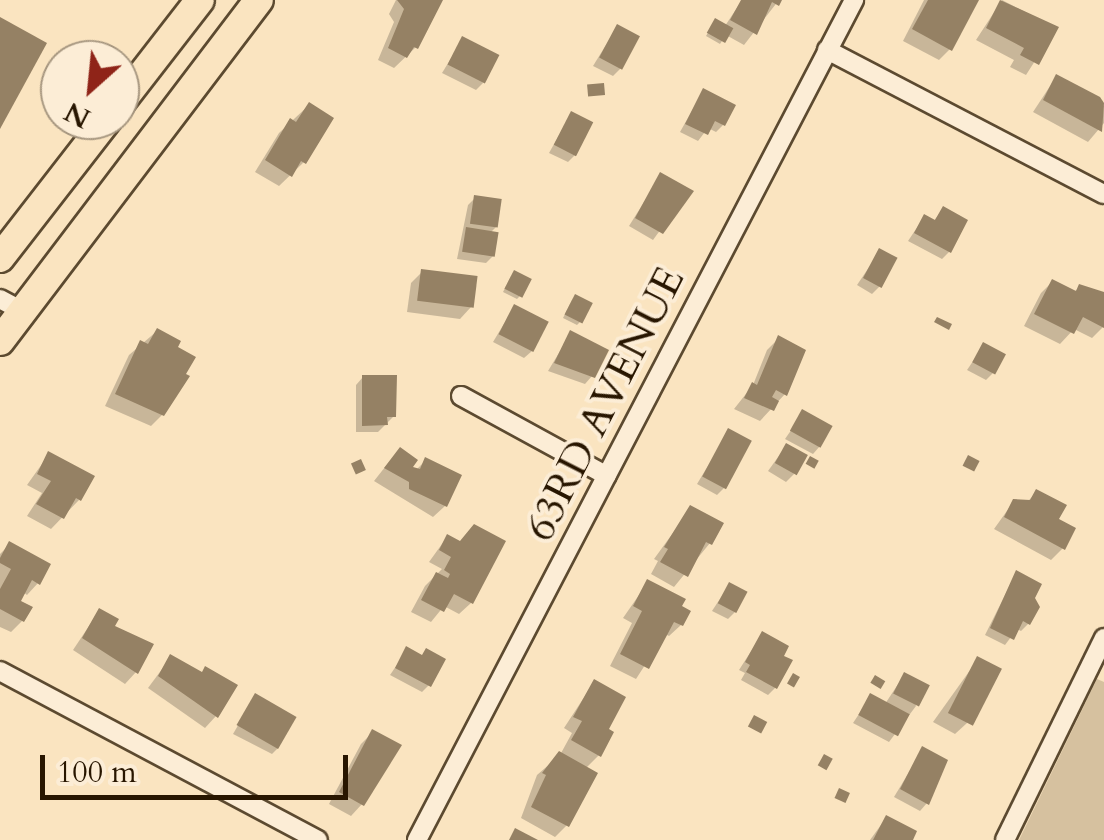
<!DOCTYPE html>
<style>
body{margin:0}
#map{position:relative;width:1104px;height:840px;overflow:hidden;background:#fae4c0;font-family:Cardo,serif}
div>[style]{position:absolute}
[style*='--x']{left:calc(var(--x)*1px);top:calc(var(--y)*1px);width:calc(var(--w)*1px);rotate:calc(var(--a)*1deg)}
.green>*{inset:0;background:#d6c19f}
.shadow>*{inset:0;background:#0003}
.building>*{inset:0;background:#958164;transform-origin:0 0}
.roads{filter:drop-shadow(2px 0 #5c4a30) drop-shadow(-2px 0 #5c4a30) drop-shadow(0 2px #5c4a30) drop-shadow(0 -2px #5c4a30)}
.street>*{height:18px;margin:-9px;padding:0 9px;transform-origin:9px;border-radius:9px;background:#fcedd6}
.primary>*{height:28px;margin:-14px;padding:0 14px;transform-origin:14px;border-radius:14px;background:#fae4c0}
span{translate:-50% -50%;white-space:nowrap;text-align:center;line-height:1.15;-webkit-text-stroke:8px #fcedd6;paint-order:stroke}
.street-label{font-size:42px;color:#281600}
.north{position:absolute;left:40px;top:40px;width:100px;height:100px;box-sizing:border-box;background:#fcedd6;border:2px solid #a79780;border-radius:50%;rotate:207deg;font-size:28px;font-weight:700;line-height:40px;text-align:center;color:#281600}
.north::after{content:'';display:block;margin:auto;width:35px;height:45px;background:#8f2418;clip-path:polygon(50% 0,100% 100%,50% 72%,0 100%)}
.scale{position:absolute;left:40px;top:755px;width:308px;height:45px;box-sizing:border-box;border:5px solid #281600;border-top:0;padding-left:12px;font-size:30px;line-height:35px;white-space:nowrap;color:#281600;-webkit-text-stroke:8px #fcedd6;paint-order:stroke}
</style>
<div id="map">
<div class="green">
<i style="clip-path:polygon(1097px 679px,1104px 682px,1104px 840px,1019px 840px)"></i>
</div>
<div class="shadow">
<i style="clip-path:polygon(396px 0,440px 0,416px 47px,394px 68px,378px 60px,394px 22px,389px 14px)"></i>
<i style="clip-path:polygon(742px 0,779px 0,744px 45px,726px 35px,720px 44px,706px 36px,713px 24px,725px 26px)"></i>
<i style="clip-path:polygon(924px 0,973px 0,950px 49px,939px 60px,903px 41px)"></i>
<i style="clip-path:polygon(1002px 0,1056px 28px,1026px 75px,1010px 67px,1014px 60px,976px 40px)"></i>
<i style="clip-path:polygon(617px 27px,620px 69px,613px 76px,593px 66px)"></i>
<i style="clip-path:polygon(463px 39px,483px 83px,476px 90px,442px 73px)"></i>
<i style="clip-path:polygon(1056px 77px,1104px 106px,1104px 123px,1088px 142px,1033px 112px)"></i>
<i style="clip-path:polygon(703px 91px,723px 125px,716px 132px,708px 128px,698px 141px,680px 132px)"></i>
<i style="clip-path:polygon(309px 105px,304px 162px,279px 186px,255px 172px,279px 133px)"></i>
<i style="clip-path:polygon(571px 114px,575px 155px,568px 162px,549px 153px)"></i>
<i style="clip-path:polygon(661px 175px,672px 214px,653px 240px,629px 226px)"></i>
<i style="clip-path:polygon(475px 198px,496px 227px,490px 233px,494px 255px,486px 263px,457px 259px,468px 205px)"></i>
<i style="clip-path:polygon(943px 209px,949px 252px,942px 259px,908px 241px,924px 217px,933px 222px)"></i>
<i style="clip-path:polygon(880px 251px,879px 287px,872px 294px,857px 285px)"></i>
<i style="clip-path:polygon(422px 272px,471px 307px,460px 319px,407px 312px,411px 283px)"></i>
<i style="clip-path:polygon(511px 276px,520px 296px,517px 299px,503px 292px)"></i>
<i style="clip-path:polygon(1052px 282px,1074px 292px,1080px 287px,1104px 297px,1104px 326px,1092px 338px,1074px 329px,1060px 344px,1024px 326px,1041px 293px)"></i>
<i style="clip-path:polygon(572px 300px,580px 322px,577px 325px,563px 318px)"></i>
<i style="clip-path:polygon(514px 307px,532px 351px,524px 358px,493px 342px)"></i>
<i style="clip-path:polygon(157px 331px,162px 415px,151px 426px,105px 406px,129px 355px)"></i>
<i style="clip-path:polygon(571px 333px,592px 376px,585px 384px,548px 371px)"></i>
<i style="clip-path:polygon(779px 338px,785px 394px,760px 421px,734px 409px,753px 385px,767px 350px)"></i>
<i style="clip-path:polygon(984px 345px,993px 373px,986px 380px,967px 370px)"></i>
<i style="clip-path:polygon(363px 377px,394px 416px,378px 432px,356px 432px,356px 385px)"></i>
<i style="clip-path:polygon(803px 413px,820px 446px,813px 454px,785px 439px)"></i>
<i style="clip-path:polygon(729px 431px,724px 488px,717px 495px,697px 484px)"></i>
<i style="clip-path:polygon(786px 446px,794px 474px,786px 482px,768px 471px)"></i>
<i style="clip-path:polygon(49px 454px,79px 500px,51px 529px,27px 516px,42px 493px,27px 485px)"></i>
<i style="clip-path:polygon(426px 460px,445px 506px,433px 517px,374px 481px,389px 462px,416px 470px)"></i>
<i style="clip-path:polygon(1037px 492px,1056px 520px,1063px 548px,1051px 560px,994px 529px,1014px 501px,1026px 503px)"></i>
<i style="clip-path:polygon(691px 508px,710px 543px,674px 587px,651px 574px,658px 561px,654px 559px)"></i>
<i style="clip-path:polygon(447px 537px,461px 544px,503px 542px,471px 603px,459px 614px,444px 606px,431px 622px,411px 612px,425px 586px,442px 569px,429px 562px)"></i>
<i style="clip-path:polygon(10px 544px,38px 583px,27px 595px,23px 592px,18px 602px,22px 621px,11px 632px,0 627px,0 554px)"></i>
<i style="clip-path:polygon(1016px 573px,1032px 598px,1028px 624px,1021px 631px,1017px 629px,1005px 645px,985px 635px)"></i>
<i style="clip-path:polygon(648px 582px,679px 607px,681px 625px,669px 636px,665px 634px,636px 679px,610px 666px,632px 623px,623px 618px)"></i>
<i style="clip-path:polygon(729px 585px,735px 612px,728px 619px,712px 611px)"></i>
<i style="clip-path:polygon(99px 611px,136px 672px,125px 684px,73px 650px)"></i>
<i style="clip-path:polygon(762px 634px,775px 688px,768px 695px,741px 680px,745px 673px,739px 670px)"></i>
<i style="clip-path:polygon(407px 650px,429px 685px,422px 692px,390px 675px)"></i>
<i style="clip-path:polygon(171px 657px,200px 674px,216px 716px,205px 728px,148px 688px)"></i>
<i style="clip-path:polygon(978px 659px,967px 723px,955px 734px,933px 722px)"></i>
<i style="clip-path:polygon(904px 675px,916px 706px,889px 742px,853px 723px,871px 696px,885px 704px)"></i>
<i style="clip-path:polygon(594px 682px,605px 730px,599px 755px,585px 769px,567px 825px,555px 837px,521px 818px,537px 775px,560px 755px,572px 733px,564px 728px)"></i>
<i style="clip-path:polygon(255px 696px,279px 747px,272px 754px,233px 734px)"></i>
<i style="clip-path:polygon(373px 732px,362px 804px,351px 816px,329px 804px,361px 744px)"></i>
<i style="clip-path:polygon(923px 749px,927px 803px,920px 811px,894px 797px)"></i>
<i style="clip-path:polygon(886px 818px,910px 840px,870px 840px)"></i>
</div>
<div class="building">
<i style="clip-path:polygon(397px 0,443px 0,418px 49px,414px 47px,407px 58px,388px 48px,404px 9px)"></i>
<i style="clip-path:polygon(741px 0,782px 0,779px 6px,772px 2px,757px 35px,730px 20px)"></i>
<i style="clip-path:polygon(928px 0,979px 0,952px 51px,912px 29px)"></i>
<i style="clip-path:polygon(1000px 0,1059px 27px,1039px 65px,1020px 55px,1024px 48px,986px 28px)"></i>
<i style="clip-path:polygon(0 17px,47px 43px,0 129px)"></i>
<i style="left:715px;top:18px;width:21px;height:17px;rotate:29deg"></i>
<i style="left:617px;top:24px;width:26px;height:38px;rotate:28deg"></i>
<i style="left:462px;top:36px;width:42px;height:32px;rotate:27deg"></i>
<i style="clip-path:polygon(1056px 74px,1100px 97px,1104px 103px,1102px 132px,1043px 100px)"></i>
<i style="left:604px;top:83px;width:12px;height:17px;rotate:85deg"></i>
<i style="clip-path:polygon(703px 88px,736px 105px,725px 126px,715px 121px,708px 135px,685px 124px)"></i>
<i style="clip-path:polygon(309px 102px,334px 118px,306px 164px,301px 161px,292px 177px,265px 160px,290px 118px,296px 122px)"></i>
<i style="left:571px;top:111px;width:25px;height:38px;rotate:27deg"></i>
<i style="clip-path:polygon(660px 172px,694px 191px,663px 234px,635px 218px)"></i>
<i style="left:474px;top:195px;width:28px;height:29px;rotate:8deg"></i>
<i style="clip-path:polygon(943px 206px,968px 220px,951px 253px,914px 233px,924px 214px,935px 220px)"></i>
<i style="left:466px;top:227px;width:33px;height:25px;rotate:9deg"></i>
<i style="left:879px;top:248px;width:21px;height:34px;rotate:28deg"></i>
<i style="left:421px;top:269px;width:57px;height:32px;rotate:7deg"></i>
<i style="left:514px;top:270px;width:20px;height:21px;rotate:27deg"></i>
<i style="clip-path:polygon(1052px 279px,1076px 291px,1079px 284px,1104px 292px,1104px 328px,1083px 317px,1074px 334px,1034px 314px)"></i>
<i style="left:575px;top:294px;width:20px;height:23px;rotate:27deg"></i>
<i style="left:514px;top:304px;width:39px;height:34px;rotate:27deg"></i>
<i style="clip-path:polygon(937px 317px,952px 324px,949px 330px,934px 322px)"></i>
<i style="clip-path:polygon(157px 328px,181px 341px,178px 347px,196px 357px,186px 374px,190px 376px,164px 416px,115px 394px,140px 340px,148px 344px)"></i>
<i style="clip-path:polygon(570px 330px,609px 350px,595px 378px,554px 363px)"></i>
<i style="clip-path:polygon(778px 335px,806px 350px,787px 396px,776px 390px,772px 397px,779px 401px,774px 411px,744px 398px,752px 382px,757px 385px)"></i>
<i style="left:983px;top:342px;width:26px;height:23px;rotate:28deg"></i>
<i style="clip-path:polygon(362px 375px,397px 375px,396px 417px,387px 417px,388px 425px,362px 426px)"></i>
<i style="left:802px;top:409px;width:35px;height:25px;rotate:29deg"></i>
<i style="left:728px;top:428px;width:27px;height:55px;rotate:28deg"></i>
<i style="left:786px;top:443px;width:25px;height:23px;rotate:29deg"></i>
<i style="clip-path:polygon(400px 447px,418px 460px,413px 467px,420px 469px,425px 457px,462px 475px,447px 507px,409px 489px,409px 482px,384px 468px)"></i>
<i style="clip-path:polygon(48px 451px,95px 476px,81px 501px,76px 498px,64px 519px,36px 504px,51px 481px,37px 474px)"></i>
<i style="left:968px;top:455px;width:13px;height:12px;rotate:27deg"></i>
<i style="left:810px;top:456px;width:10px;height:9px;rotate:29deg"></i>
<i style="left:361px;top:459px;width:12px;height:11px;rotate:66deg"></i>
<i style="clip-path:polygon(1036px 489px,1067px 505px,1059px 519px,1076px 528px,1065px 550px,1004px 517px,1013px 499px,1030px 500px)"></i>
<i style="clip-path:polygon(690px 505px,724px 523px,712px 545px,706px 542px,688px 577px,660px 562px,668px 549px,664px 547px)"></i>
<i style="clip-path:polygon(474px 524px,506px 541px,473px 604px,454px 594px,444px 612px,421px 600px,436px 572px,448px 578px,450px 574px,444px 570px,451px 557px,439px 550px,447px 534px,460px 541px)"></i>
<i style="clip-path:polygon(9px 541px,51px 564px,40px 585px,32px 580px,21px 601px,33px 607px,24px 622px,0 609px,0 589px,11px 569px,0 563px,0 558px)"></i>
<i style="clip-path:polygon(1016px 570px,1042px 584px,1035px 598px,1040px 607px,1030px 625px,1023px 621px,1014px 640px,990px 628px)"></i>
<i style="clip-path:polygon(647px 579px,686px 599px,682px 606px,691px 611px,683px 626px,674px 622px,649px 669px,620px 654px,642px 611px,633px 606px)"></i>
<i style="left:729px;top:582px;width:21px;height:24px;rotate:28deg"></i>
<i style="clip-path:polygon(99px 608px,119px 619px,115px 626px,154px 644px,138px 674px,82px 638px)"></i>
<i style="clip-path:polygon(762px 631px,789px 646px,784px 656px,793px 660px,777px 689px,746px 672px,750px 665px,745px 662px)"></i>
<i style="clip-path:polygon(406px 646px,422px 655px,426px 648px,446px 659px,431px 687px,395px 668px)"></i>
<i style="clip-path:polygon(170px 654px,202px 672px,205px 666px,238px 685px,218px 718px,158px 676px)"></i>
<i style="left:977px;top:656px;width:28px;height:64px;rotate:27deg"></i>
<i style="left:904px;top:672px;width:29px;height:24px;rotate:27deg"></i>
<i style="left:793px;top:673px;width:8px;height:12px;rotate:30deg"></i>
<i style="left:875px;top:675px;width:12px;height:9px;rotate:31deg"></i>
<i style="clip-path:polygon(594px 679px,626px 697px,609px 729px,614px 732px,601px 757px,571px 740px,582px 721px,573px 717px)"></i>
<i style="left:255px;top:693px;width:48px;height:37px;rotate:30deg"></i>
<i style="left:870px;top:693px;width:45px;height:25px;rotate:28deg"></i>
<i style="left:754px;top:715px;width:15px;height:13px;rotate:28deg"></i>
<i style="clip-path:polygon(372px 729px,402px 745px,364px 806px,339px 792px)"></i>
<i style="clip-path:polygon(922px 746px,948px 760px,929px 805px,900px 789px)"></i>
<i style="clip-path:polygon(559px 751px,598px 773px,569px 827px,531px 807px,546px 775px,542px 773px)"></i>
<i style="left:824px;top:754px;width:10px;height:13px;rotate:29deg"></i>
<i style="left:839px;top:788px;width:12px;height:11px;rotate:24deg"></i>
<i style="clip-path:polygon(886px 815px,917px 831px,913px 840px,873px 840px)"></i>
<i style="clip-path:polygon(515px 828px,538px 840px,509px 840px)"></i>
</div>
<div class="roads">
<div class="street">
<i style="--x:827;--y:50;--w:312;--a:27.5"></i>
<i style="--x:0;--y:299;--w:26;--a:28"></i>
<i style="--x:461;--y:396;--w:166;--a:28.7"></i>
<i style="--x:0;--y:671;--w:360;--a:28"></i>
<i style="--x:417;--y:840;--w:947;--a:-62.51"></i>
<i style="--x:1005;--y:840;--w:225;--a:-63.9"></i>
</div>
<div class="primary">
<i style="--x:120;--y:103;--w:130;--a:-52.2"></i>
<i style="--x:0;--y:258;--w:175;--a:-52.2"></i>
<i style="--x:0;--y:341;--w:428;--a:-52.8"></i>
</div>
</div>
<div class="street-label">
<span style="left:605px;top:404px;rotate:-63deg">63RD AVENUE</span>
</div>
<div class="north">N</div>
<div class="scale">100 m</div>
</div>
